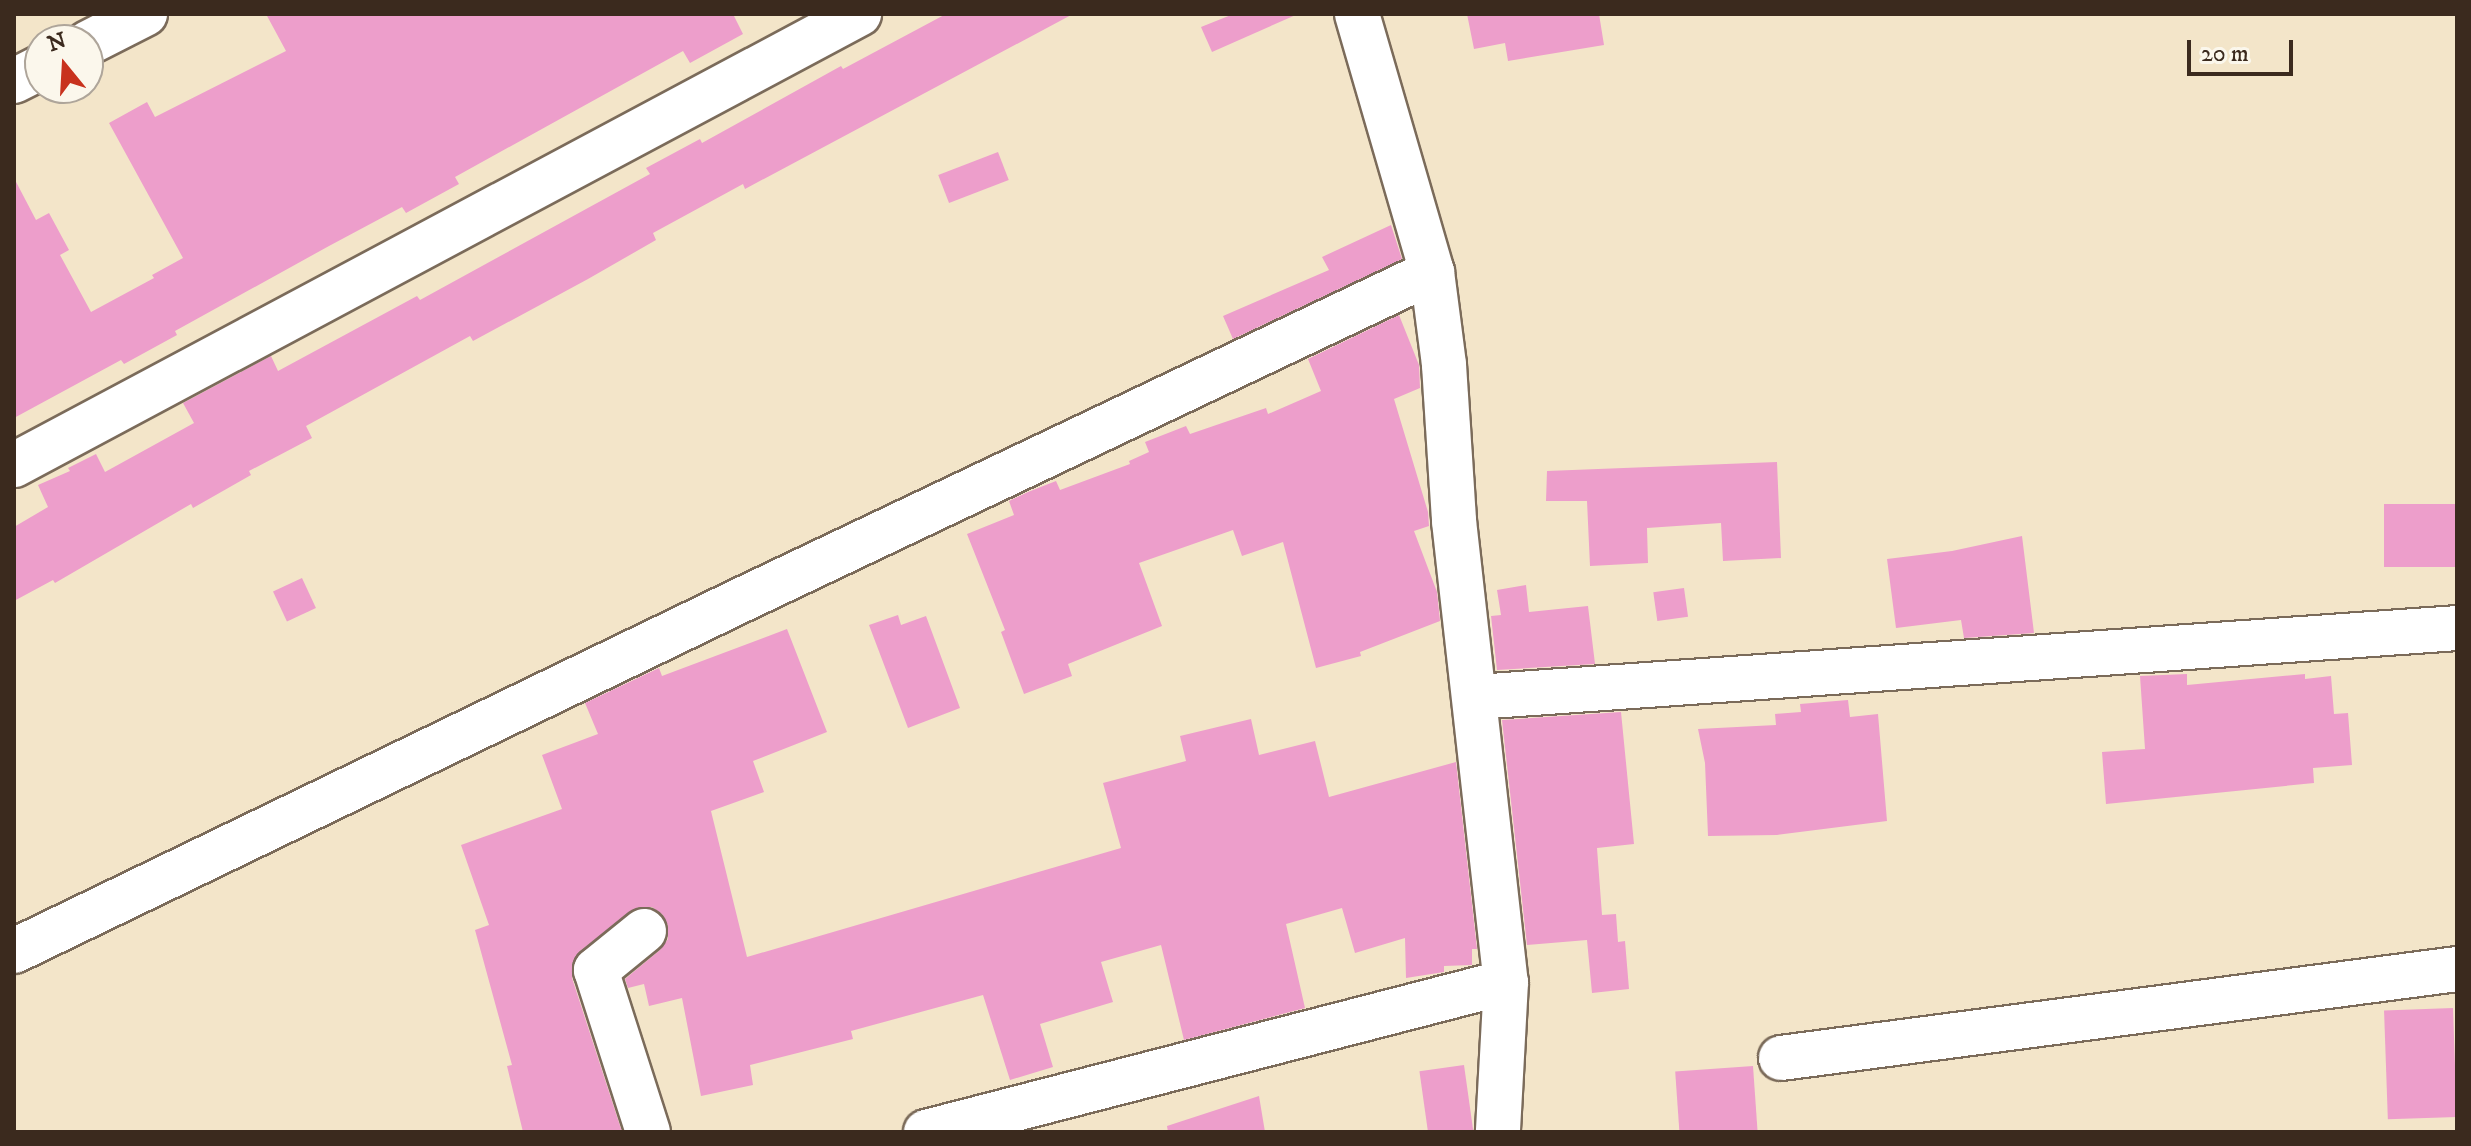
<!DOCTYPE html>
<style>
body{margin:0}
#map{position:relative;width:2471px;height:1146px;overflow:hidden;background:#f3e5c9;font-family:"IM FELL DW Pica",serif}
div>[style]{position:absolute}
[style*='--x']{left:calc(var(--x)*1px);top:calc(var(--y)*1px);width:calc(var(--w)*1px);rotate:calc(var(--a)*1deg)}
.building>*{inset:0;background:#ed9ecb;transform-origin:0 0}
.roads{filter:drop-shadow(2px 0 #7b6b5a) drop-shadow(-2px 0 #7b6b5a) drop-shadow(0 2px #7b6b5a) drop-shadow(0 -2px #7b6b5a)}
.minor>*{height:44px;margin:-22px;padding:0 22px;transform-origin:22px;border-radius:22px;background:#fff}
span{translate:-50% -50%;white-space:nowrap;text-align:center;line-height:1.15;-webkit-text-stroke:6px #fbf7ec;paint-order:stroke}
.frame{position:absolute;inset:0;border:16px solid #3b2a1e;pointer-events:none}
.north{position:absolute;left:24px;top:24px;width:80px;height:80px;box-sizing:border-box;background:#fbf7ec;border:2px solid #aea59a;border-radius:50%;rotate:342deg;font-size:22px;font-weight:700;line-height:32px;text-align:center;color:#3b2a1e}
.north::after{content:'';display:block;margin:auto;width:28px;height:36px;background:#c8321e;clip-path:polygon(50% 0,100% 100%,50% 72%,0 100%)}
.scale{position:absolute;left:2187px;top:40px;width:106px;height:36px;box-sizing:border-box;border:4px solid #3b2a1e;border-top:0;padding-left:10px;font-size:24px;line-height:28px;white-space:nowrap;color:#3b2a1e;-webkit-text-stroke:6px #fbf7ec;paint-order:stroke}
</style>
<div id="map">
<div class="building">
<i style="clip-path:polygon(266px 14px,733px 14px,743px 34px,690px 63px,683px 51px,455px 177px,459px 184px,406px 213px,402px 207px,329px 246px,175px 331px,177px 335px,124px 364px,121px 360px,14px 418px,14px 178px,36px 220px,49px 213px,69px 250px,60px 255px,91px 312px,154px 278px,152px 275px,183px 258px,109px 123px,147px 102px,155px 117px,286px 51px)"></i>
<i style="clip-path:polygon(946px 14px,1073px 14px,745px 189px,743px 184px,653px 233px,656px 240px,588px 279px,473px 341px,470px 336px,306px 426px,312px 438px,249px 471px,251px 475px,193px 508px,191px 504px,55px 583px,53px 580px,14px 601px,14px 527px,48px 507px,38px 485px,70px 471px,68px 468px,96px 454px,105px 472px,194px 423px,183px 403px,271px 356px,278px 371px,417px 296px,420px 300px,650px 174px,646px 168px,700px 139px,702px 143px,841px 66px,843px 69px)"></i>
<i style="clip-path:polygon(1298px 14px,1212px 52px,1201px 27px,1231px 15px)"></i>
<i style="clip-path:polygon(1467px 14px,1599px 14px,1604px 45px,1508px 61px,1505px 43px,1474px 49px)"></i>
<i style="left:998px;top:152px;width:30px;height:64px;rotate:69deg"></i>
<i style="clip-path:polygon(1391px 225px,1402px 259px,1233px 339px,1223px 316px,1329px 270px,1322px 257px)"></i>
<i style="clip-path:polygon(1399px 315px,1419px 365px,1420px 388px,1394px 399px,1428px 512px,1429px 526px,1414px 531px,1437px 592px,1440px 621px,1360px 652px,1361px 656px,1316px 668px,1283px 542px,1242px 556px,1233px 530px,1139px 563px,1162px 626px,1068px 664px,1072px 676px,1024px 694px,1001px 632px,1005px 630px,967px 534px,1014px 515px,1009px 501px,1028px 492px,1056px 481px,1060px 490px,1130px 464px,1129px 461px,1149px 452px,1145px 442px,1186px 426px,1190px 434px,1266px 408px,1268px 414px,1321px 391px,1308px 359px)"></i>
<i style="clip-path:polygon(1777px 462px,1781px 558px,1723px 561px,1721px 523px,1647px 528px,1648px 563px,1590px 566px,1587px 501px,1546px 501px,1547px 471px)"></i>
<i style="left:2457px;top:504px;width:63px;height:73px;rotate:90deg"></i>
<i style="clip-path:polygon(2022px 536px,2034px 633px,1964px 638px,1961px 620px,1896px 628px,1887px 559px,1952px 551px)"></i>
<i style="left:302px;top:578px;width:33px;height:32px;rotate:65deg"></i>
<i style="clip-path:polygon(1526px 585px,1529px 612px,1588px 606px,1595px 664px,1497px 670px,1491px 616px,1501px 615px,1497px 590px)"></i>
<i style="left:1684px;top:588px;width:29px;height:31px;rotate:82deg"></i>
<i style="clip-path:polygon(898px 615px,901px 625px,926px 616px,960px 708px,908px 728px,869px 625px)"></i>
<i style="clip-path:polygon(787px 629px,827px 732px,753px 761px,764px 792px,711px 811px,747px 957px,1121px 848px,1103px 783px,1186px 761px,1180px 736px,1251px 719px,1259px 755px,1315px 741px,1329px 797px,1456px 762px,1477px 949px,1472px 949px,1472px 965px,1444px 966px,1444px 972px,1406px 978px,1405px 938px,1355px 953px,1342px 908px,1286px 924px,1305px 1008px,1184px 1040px,1161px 945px,1101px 962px,1113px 1002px,1040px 1024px,1053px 1067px,1010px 1080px,983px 995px,851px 1031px,853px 1039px,750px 1065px,753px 1085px,701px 1096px,682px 998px,649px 1006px,644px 984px,628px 988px,625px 979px,660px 950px,668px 939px,668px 926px,663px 915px,652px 907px,639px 907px,580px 951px,572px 964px,572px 978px,622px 1132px,523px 1132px,507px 1066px,512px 1065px,475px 930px,489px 925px,461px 845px,562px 809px,542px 755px,598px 734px,585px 703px,659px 668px,662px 676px)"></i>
<i style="clip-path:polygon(2187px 674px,2187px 685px,2305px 674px,2305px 679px,2331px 676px,2334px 714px,2348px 713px,2352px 765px,2313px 768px,2314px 783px,2106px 804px,2102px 752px,2145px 749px,2140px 676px)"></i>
<i style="clip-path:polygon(1848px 700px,1850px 717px,1878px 714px,1887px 821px,1777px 835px,1708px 836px,1705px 763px,1698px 729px,1776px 725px,1775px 714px,1801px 712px,1800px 704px)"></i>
<i style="clip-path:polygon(1621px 712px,1634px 844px,1597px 848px,1602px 915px,1616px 914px,1618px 942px,1625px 941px,1629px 989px,1592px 993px,1587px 940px,1527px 945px,1502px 720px)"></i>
<i style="left:2453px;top:1008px;width:109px;height:69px;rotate:88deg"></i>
<i style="left:1464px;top:1065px;width:68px;height:45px;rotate:82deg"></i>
<i style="left:1753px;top:1066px;width:66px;height:78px;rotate:86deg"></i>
<i style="clip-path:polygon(1259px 1096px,1265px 1132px,1168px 1132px,1167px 1126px)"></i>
</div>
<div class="roads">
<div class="minor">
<i style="--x:1357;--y:14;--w:269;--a:73.8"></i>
<i style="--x:1432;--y:272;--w:94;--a:82.6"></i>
<i style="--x:1444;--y:365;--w:156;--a:86.3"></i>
<i style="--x:1454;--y:521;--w:464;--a:83.6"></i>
<i style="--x:1506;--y:982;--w:150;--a:93.1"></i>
<i style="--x:88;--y:43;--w:64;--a:-27"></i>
<i style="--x:14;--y:81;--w:29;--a:-27"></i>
<i style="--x:14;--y:465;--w:958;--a:-28.09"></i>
<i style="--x:1476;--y:697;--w:983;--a:-4.02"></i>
<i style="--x:644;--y:931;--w:62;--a:140.9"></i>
<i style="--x:596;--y:970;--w:170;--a:72.2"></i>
<i style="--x:14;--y:951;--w:798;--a:-25.76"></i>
<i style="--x:733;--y:604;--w:774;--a:-25.41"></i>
<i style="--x:1781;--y:1058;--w:682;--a:-7.5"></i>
<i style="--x:926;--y:1132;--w:599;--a:-14.5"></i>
</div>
</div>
<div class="frame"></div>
<div class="north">N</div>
<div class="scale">20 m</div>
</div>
